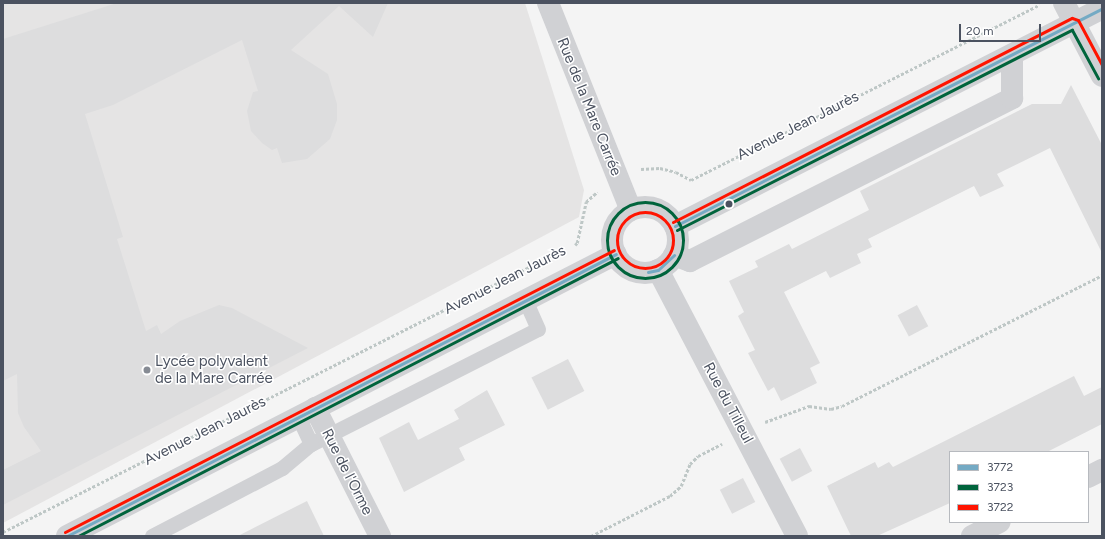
<!DOCTYPE html>
<meta charset="utf-8">
<style>
body{margin:0}
#map{position:relative;width:1105px;height:539px;overflow:hidden;background:#f4f4f4;font-family:Figtree,sans-serif}
div>[style]{position:absolute}
[style*='--x']{left:calc(var(--x)*1px);top:calc(var(--y)*1px);width:calc(var(--w)*1px);rotate:calc(var(--a)*1deg)}
.education>*{inset:0;background:#e5e4e4}
.building>*{inset:0;background:#ddddde;transform-origin:0 0}
.path>*{height:2.5px;margin-top:-1.25px;transform-origin:0;background:repeating-linear-gradient(90deg,#bec7c6 0 3px,transparent 0 5px)}
.service>*{height:15px;margin:-7.5px;padding:0 7.5px;transform-origin:7.5px;border-radius:7.5px;background:#d0d1d4}
.minor>*{height:22px;margin:-11px;padding:0 11px;transform-origin:11px;border-radius:11px;background:#d0d1d4}
.tertiary>*{height:22px;margin:-11px;padding:0 11px;transform-origin:11px;border-radius:11px;background:#d0d1d4}
.tertiary>.ring{margin:-11px;padding:0;box-sizing:content-box;background:none;border:22px solid #d0d1d4;border-radius:50%}
.bus-1>*{height:3px;margin:-1.5px;padding:0 1.5px;transform-origin:1.5px;border-radius:1.5px;background:#74aac4}
.bus-2>*{height:3px;margin:-1.5px;padding:0 1.5px;transform-origin:1.5px;border-radius:1.5px;background:#00643c}
.bus-2>.ring{margin:-1.5px;padding:0;box-sizing:content-box;background:none;border:3px solid #00643c;border-radius:50%}
.bus-3>*{height:3px;margin:-1.5px;padding:0 1.5px;transform-origin:1.5px;border-radius:1.5px;background:#ff1400}
.bus-3>.ring{margin:-1.5px;padding:0;box-sizing:content-box;background:none;border:3px solid #ff1400;border-radius:50%}
.dots>*{width:11px;height:11px;translate:-50% -50%;box-sizing:border-box;border:2px solid #fff;border-radius:50%}
span{translate:-50% -50%;white-space:nowrap;text-align:center;line-height:1.15;-webkit-text-stroke:3px #fff;paint-order:stroke}
.street-label{font-size:15px;color:#4b5260}
.poi-label{font-size:15px;color:#4b5260}
.left{translate:0 -50%;text-align:left}
.frame{position:absolute;inset:0;border:4px solid #4b5260;pointer-events:none}
.legend{position:absolute;left:949px;top:451px;width:140px;height:72px;box-sizing:border-box;background:#fff;border:1px solid #b7babf;margin:0;padding:5px 7px;list-style:none;font-size:12px;color:#4b5260}
.legend li{display:flex;align-items:center;gap:8px;height:20px}
.legend b{width:20px;border:1px solid #b7babf}
.scale{position:absolute;left:959px;top:24px;width:82px;height:18px;box-sizing:border-box;border:2px solid #4b5260;border-top:0;padding-left:5px;font-size:12px;line-height:14px;white-space:nowrap;color:#4b5260;-webkit-text-stroke:3px #fff;paint-order:stroke}
</style>
<div id="map">
<div class="education">
<i style="clip-path:polygon(3px 3px,525px 3px,584px 190px,579px 217px,3px 523px)"></i>
</div>
<div class="building">
<i style="clip-path:polygon(117px 3px,388px 3px,373px 37px,339px 6px,291px 50px,328px 74px,337px 104px,337px 120px,330px 139px,307px 159px,282px 163px,277px 148px,272px 150px,262px 143px,251px 131px,247px 111px,253px 92px,258px 91px,242px 40px,113px 105px,85px 114px,123px 237px,117px 239px,146px 331px,157px 325px,161px 334px,180px 321px,219px 305px,232px 308px,308px 348px,3px 505px,3px 470px,41px 451px,24px 427px,18px 413px,17px 374px,3px 381px,3px 39px)"></i>
<i style="clip-path:polygon(1071px 85px,1102px 145px,1102px 253px,1050px 148px,997px 174px,1004px 186px,980px 197px,974px 186px,868px 239px,872px 247px,857px 254px,861px 263px,830px 278px,826px 271px,784px 292px,820px 363px,810px 368px,817px 383px,781px 401px,774px 387px,768px 391px,748px 353px,755px 350px,738px 316px,744px 312px,729px 281px,758px 267px,755px 261px,789px 244px,792px 249px,869px 210px,860px 191px,1032px 104px,1061px 104px)"></i>
<i style="left:917px;top:305px;width:24px;height:22px;rotate:62deg"></i>
<i style="left:568px;top:359px;width:36px;height:41px;rotate:63deg"></i>
<i style="clip-path:polygon(1074px 376px,1084px 396px,1102px 387px,1102px 424px,1047px 452px,950px 452px,950px 503px,877px 536px,851px 536px,827px 486px,875px 462px,878px 468px,889px 462px,893px 467px)"></i>
<i style="clip-path:polygon(487px 390px,505px 425px,459px 448px,465px 460px,404px 492px,379px 438px,409px 422px,418px 440px,459px 419px,454px 410px)"></i>
<i style="left:800px;top:448px;width:26px;height:23px;rotate:62deg"></i>
<i style="left:743px;top:478px;width:27px;height:26px;rotate:63deg"></i>
<i style="clip-path:polygon(307px 501px,324px 536px,238px 536px,297px 506px)"></i>
</div>
<div class="path">
<i style="--x:641;--y:169;--w:19;--a:-3"></i>
<i style="--x:660;--y:168;--w:16;--a:14"></i>
<i style="--x:676;--y:172;--w:17;--a:28"></i>
<i style="--x:691;--y:180;--w:390;--a:-26.7"></i>
<i style="--x:575;--y:245;--w:3;--a:-45"></i>
<i style="--x:577;--y:243;--w:42;--a:-77.6"></i>
<i style="--x:586;--y:202;--w:15;--a:-42"></i>
<i style="--x:765;--y:422;--w:47;--a:-20"></i>
<i style="--x:809;--y:406;--w:22;--a:8"></i>
<i style="--x:831;--y:409;--w:11;--a:-15"></i>
<i style="--x:842;--y:406;--w:291;--a:-26.7"></i>
<i style="--x:3;--y:532;--w:625;--a:-26.73"></i>
<i style="--x:591;--y:536;--w:89;--a:-26.9"></i>
<i style="--x:670;--y:496;--w:15;--a:-42"></i>
<i style="--x:681;--y:486;--w:24;--a:-68"></i>
<i style="--x:690;--y:464;--w:11;--a:-45"></i>
<i style="--x:698;--y:456;--w:27;--a:-27"></i>
</div>
<div class="service">
<i style="--x:311;--y:444;--w:254;--a:-26.9"></i>
<i style="--x:538;--y:329;--w:32;--a:-114"></i>
<i style="--x:152;--y:536;--w:147;--a:-27.6"></i>
<i style="--x:282;--y:468;--w:38;--a:-40"></i>
<i style="--x:311;--y:444;--w:31;--a:-115"></i>
</div>
<div class="minor">
<i style="--x:548;--y:3;--w:223;--a:68.2"></i>
<i style="--x:1064;--y:3;--w:82;--a:62.5"></i>
<i style="--x:674;--y:255;--w:17;--a:21"></i>
<i style="--x:690;--y:261;--w:361;--a:-26.8"></i>
<i style="--x:1012;--y:98;--w:43;--a:-90"></i>
<i style="--x:658;--y:270;--w:300;--a:62.4"></i>
<i style="--x:315;--y:408;--w:144;--a:63.1"></i>
<i style="--x:1088;--y:477;--w:16;--a:-27"></i>
<i style="--x:972;--y:536;--w:31;--a:-27"></i>
</div>
<div class="tertiary">
<i class="ring" style="left:612px;top:207px;width:44px;height:44px"></i>
<i style="--x:675;--y:226;--w:479;--a:-27"></i>
<i style="--x:67;--y:536;--w:617;--a:-27.19"></i>
</div>
<div class="bus-1">
<i style="--x:675;--y:226;--w:479;--a:-27"></i>
<i style="--x:648;--y:272;--w:10;--a:-11"></i>
<i style="--x:658;--y:270;--w:22;--a:-43"></i>
<i style="--x:67;--y:536;--w:617;--a:-27.19"></i>
</div>
<div class="bus-2">
<i class="ring" style="left:607px;top:202px;width:73px;height:73px"></i>
<i style="--x:677;--y:230;--w:443;--a:-26.9"></i>
<i style="--x:1072;--y:30;--w:55;--a:61.6"></i>
<i style="--x:78;--y:536;--w:607;--a:-27.24"></i>
</div>
<div class="bus-3">
<i class="ring" style="left:617px;top:212px;width:53px;height:53px"></i>
<i style="--x:673;--y:222;--w:448;--a:-27.1"></i>
<i style="--x:1072;--y:18;--w:6;--a:18"></i>
<i style="--x:1078;--y:20;--w:51;--a:61.9"></i>
<i style="--x:65;--y:532;--w:617;--a:-27.19"></i>
</div>
<div class="dots">
<i style="left:729px;top:204px;background:#4b5260"></i>
<i style="left:147px;top:370px;background:#868b94"></i>
</div>
<div class="street-label">
<span style="left:589px;top:107px;rotate:68deg">Rue de la Mare Carrée</span>
<span style="left:798px;top:126px;rotate:-27deg">Avenue Jean Jaurès</span>
<span style="left:505px;top:280px;rotate:-27deg">Avenue Jean Jaurès</span>
<span style="left:728px;top:403px;rotate:62deg">Rue du Tilleul</span>
<span style="left:205px;top:431px;rotate:-27deg">Avenue Jean Jaurès</span>
<span style="left:347px;top:472px;rotate:63deg">Rue de l'Orme</span>
</div>
<div class="poi-label">
<span class="left" style="left:155px;top:370px">Lycée polyvalent<br>de la Mare Carrée</span>
</div>
<div class="frame"></div>
<ul class="legend">
<li><b style="height:5px;background:#74aac4"></b>3772</li>
<li><b style="height:5px;background:#00643c"></b>3723</li>
<li><b style="height:5px;background:#ff1400"></b>3722</li>
</ul>
<div class="scale">20 m</div>
</div>
